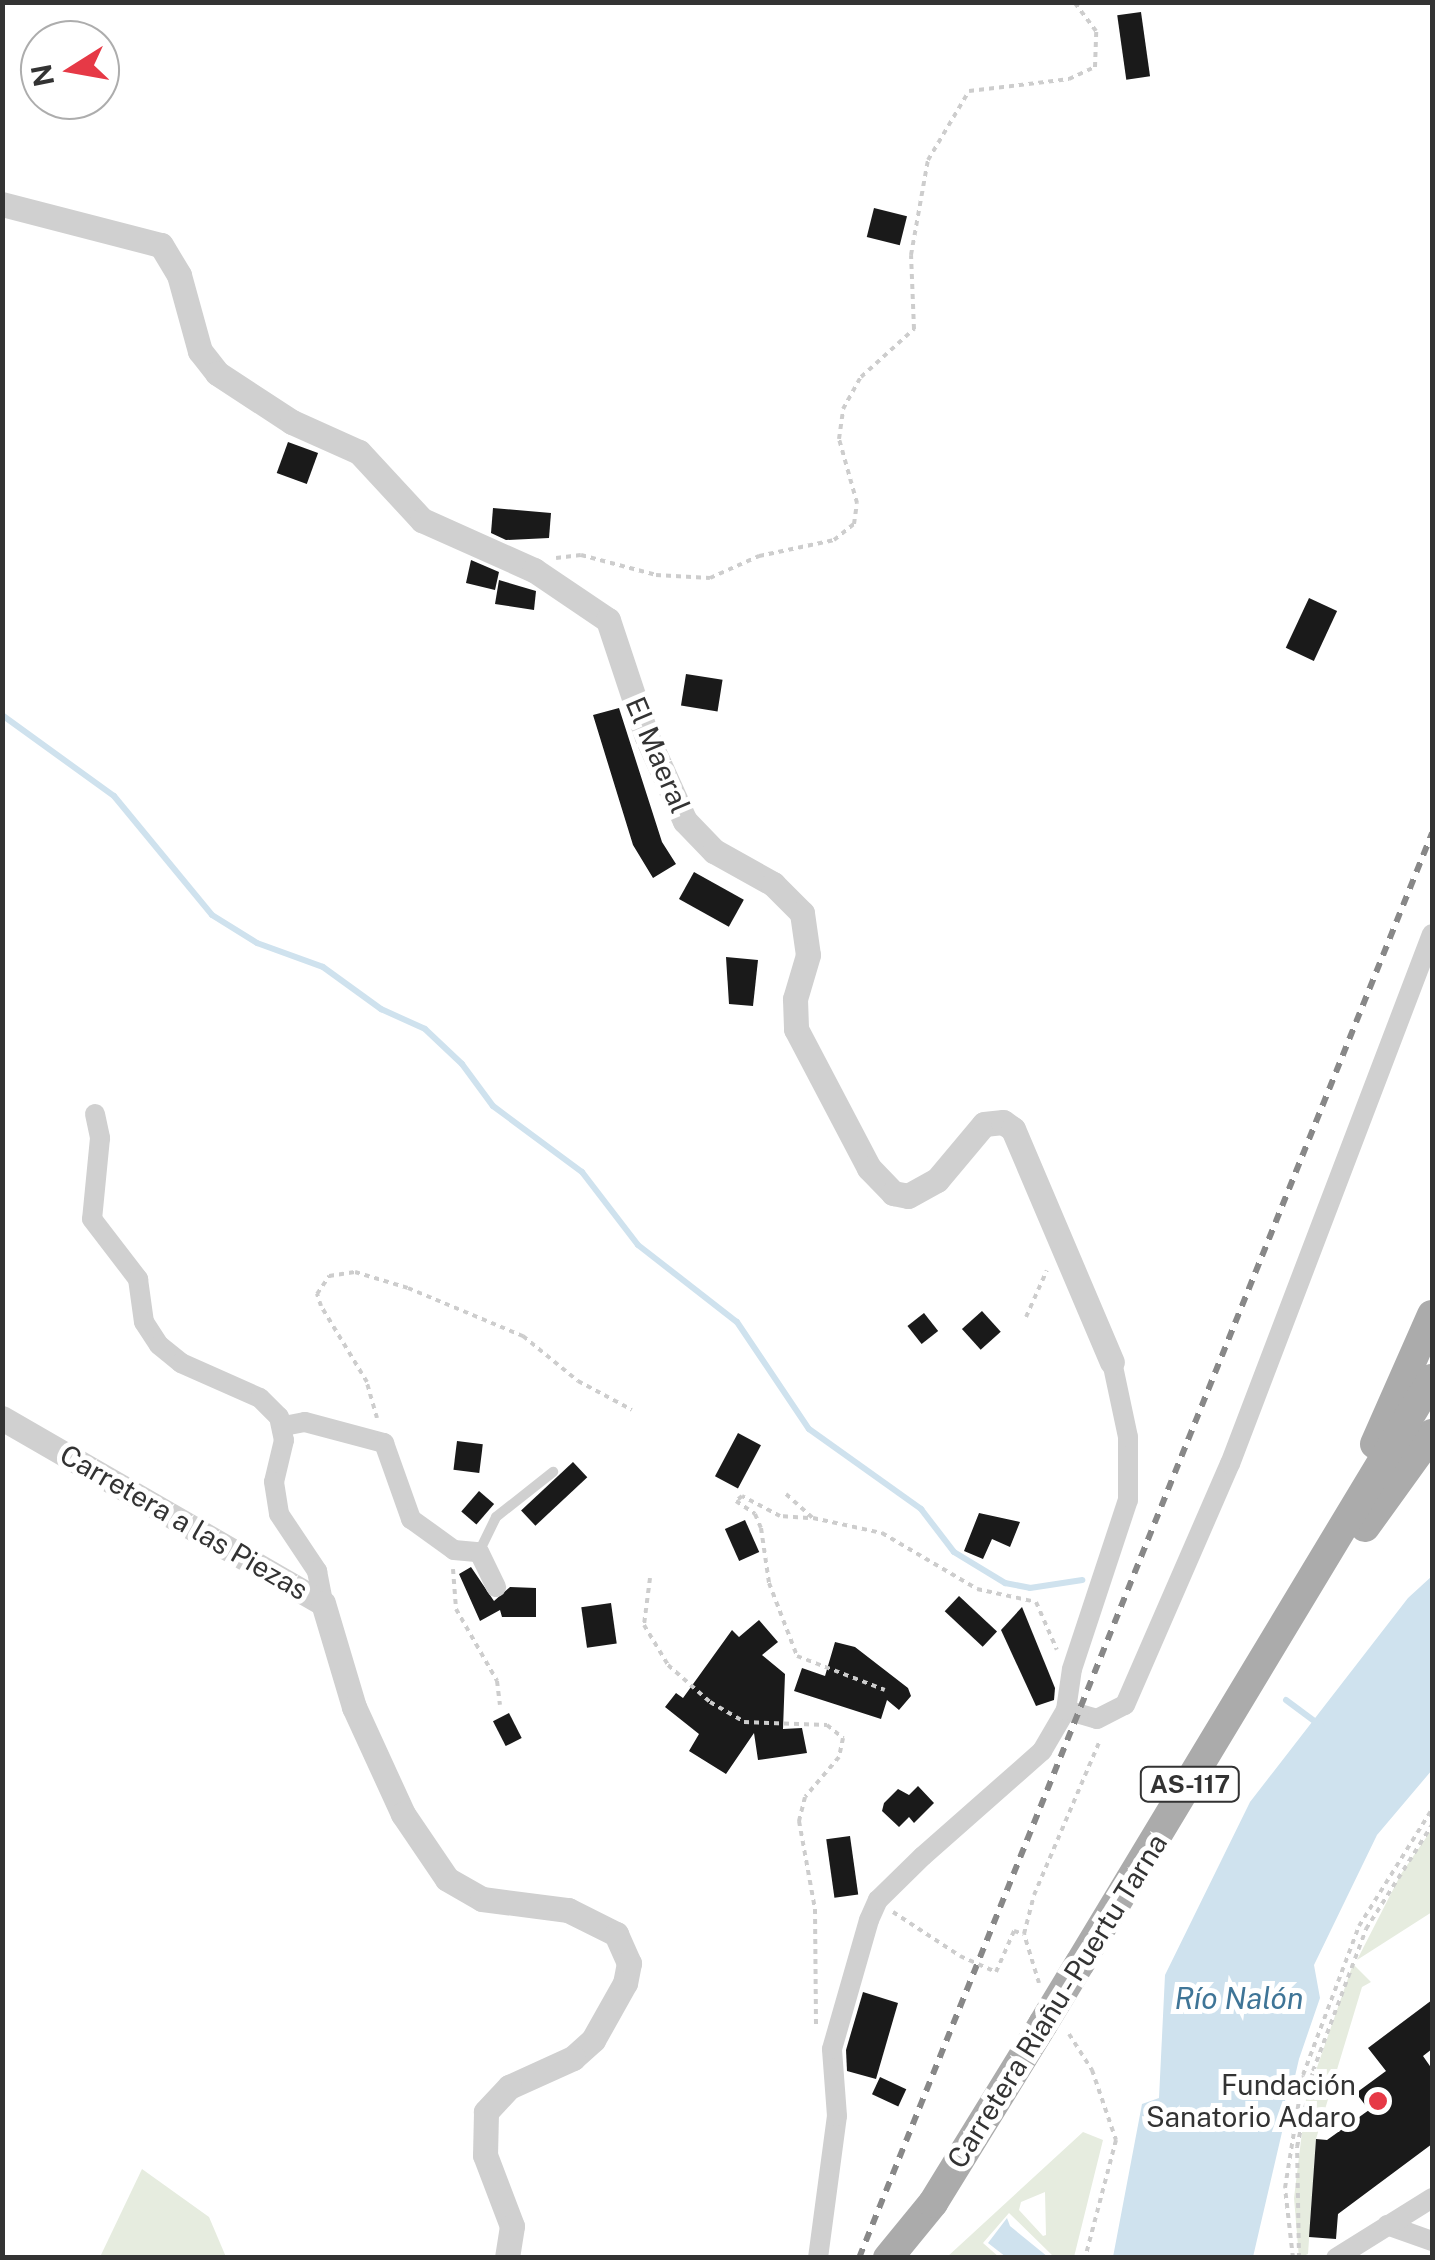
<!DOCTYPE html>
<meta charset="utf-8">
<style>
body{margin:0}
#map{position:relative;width:1435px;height:2260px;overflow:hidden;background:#fff;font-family:"Public Sans",sans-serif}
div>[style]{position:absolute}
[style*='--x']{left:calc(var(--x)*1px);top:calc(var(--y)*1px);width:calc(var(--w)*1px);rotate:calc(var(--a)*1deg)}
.green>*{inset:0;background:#e6ecdf}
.water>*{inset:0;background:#cfe2ee}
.stream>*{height:6px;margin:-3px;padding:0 3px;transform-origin:3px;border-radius:3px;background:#cfe2ee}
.building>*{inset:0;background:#1a1a1a;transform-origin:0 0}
.path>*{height:4px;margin-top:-2px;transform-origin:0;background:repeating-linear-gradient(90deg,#cdcdcd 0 5px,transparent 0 10px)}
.service>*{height:10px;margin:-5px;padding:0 5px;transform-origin:5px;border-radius:5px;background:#d0d0d0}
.minor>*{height:20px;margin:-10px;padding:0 10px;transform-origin:10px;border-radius:10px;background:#d0d0d0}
.tertiary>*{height:25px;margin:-12.5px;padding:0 12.5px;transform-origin:12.5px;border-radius:12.5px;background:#d0d0d0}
.primary>*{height:30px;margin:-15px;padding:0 15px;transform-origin:15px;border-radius:15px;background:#ababab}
.rail>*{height:6px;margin-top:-3px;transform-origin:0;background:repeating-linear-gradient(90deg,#888 0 10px,transparent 0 18px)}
.path-bridge>*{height:4px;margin-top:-2px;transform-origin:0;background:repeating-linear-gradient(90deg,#cdcdcd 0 5px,transparent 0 10px)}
.primary-bridge>*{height:30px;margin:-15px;padding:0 15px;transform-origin:15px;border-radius:15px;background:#ababab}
.dots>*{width:28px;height:28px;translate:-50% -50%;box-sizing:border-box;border:5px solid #fff;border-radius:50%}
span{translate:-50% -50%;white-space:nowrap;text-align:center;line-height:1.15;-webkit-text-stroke:10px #fff;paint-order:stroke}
.shield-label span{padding:2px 8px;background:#fff;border:2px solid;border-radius:8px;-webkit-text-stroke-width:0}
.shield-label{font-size:25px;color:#333;font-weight:700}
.street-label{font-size:28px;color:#333}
.poi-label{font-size:28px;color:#333}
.right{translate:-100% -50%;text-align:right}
.water-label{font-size:30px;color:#3f7597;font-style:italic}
.frame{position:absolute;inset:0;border:5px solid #333;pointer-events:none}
.north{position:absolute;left:20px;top:20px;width:100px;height:100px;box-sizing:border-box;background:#fff;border:2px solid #adadad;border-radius:50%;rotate:259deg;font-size:28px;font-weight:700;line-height:40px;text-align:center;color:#333}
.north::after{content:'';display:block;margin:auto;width:35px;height:45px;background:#e63946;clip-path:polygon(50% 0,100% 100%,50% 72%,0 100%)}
</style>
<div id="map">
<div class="green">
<i style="clip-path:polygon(1432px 1829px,1432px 1912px,1357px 1960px,1401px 1874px)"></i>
<i style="clip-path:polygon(1353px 1964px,1371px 1982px,1362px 1987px,1316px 2139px,1308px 2254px,1299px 2258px,1294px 2198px,1306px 2099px)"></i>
<i style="clip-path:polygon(evenodd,1083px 2132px,1103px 2140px,1074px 2257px,1054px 2257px,1009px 2213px,983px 2243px,999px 2257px,947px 2257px,1083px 2132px,1045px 2192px,1046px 2235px,1043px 2236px,1019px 2210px,1021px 2202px,1045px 2192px)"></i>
<i style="clip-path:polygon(142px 2169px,209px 2217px,226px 2257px,100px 2257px)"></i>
</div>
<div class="water">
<i style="clip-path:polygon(1432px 1576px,1432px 1770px,1377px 1835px,1314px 1965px,1320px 1998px,1299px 2059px,1253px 2257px,1113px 2257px,1142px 2104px,1159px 2098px,1165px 1975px,1250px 1802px,1408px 1598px)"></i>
<i style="clip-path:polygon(1007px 2218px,1010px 2226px,1048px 2257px,1006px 2257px,988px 2243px)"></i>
</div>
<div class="stream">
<i style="--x:2;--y:715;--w:138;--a:35.9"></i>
<i style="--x:114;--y:796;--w:154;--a:50.5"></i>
<i style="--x:212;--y:915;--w:53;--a:31.9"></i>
<i style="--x:257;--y:943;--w:70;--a:20"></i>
<i style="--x:323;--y:967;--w:72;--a:35.9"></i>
<i style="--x:381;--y:1009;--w:48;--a:24.4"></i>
<i style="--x:425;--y:1029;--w:51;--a:43.4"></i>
<i style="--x:462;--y:1064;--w:52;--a:53.6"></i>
<i style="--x:493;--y:1106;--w:111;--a:36.6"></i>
<i style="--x:582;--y:1172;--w:92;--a:52.5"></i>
<i style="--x:638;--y:1245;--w:125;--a:37.9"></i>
<i style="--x:737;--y:1322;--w:129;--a:56.1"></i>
<i style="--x:809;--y:1429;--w:138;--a:35.5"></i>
<i style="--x:921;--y:1509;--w:54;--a:52.5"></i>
<i style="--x:954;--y:1552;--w:60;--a:31.3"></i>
<i style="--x:1005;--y:1583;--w:25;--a:11"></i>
<i style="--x:1030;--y:1588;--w:53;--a:-8.7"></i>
<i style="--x:1286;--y:1700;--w:44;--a:36.6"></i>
</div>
<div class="building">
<i style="left:1141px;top:12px;width:65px;height:24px;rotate:82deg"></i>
<i style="left:874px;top:208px;width:34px;height:30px;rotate:14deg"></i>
<i style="left:288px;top:442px;width:32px;height:33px;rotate:20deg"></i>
<i style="clip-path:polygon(493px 508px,551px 513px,549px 538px,506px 540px,491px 533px)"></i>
<i style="clip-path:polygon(471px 560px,499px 572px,495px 590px,466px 583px)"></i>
<i style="clip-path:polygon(499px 580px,536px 591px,534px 610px,495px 604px)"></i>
<i style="left:1309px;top:598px;width:31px;height:55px;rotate:25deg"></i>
<i style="left:686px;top:674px;width:37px;height:32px;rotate:9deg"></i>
<i style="clip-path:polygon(619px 708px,662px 842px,676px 864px,653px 878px,633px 845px,593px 715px)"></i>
<i style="left:694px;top:872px;width:57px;height:31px;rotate:29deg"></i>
<i style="clip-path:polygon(726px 957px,758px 960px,753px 1006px,729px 1004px)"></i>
<i style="left:982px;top:1311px;width:28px;height:27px;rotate:48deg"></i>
<i style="left:924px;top:1313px;width:23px;height:21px;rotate:52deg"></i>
<i style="left:738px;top:1433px;width:26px;height:49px;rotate:28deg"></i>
<i style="left:457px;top:1441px;width:26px;height:29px;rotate:7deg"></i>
<i style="left:573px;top:1462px;width:21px;height:71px;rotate:47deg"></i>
<i style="left:479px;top:1491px;width:20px;height:27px;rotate:41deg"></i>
<i style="clip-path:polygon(979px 1513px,1020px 1522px,1010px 1547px,992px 1539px,983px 1559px,964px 1551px)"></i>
<i style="left:745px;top:1520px;width:35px;height:22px;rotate:66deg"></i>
<i style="clip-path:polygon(471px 1567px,494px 1601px,510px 1587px,536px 1588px,536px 1617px,502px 1617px,500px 1610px,480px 1621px,459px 1574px)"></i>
<i style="left:959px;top:1596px;width:52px;height:21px;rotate:43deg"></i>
<i style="left:611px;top:1603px;width:41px;height:30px;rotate:82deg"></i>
<i style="clip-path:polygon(1022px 1607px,1055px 1688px,1054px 1700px,1036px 1706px,1001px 1630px)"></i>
<i style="clip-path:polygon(759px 1620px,778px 1642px,762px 1655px,785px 1674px,783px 1729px,802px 1728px,807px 1753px,758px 1760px,754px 1733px,726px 1774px,689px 1751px,699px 1734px,665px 1707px,676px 1693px,683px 1698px,732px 1630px,739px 1637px)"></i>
<i style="clip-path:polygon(835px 1642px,855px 1647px,908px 1688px,911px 1696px,899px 1710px,887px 1700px,881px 1719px,794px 1691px,802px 1668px,825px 1676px)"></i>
<i style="left:509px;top:1713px;width:28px;height:18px;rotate:63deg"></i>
<i style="clip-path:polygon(918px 1786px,934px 1803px,914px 1823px,909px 1817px,899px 1827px,882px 1811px,884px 1803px,898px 1789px,909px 1795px)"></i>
<i style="left:850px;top:1836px;width:59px;height:24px;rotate:82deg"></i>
<i style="clip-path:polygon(863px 1992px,898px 2003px,876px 2079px,847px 2071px,846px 2050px)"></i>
<i style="clip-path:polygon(1432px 2000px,1432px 2049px,1423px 2056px,1432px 2069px,1432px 2144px,1338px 2214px,1336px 2239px,1309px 2237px,1316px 2139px,1327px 2140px,1369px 2110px,1356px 2093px,1386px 2071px,1368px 2048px)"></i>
<i style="left:880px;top:2077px;width:29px;height:19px;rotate:25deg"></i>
</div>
<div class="path">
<i style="--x:556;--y:558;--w:25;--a:-7"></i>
<i style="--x:581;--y:555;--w:78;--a:14.9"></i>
<i style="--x:656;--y:575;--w:54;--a:3.2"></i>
<i style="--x:710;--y:578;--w:54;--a:-24.2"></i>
<i style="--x:759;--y:556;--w:77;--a:-12"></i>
<i style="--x:834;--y:540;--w:26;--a:-39"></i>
<i style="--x:854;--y:524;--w:21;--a:-82"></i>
<i style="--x:857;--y:503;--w:66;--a:-105.7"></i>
<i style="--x:839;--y:439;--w:30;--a:-82"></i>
<i style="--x:843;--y:409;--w:37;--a:-61"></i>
<i style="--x:861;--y:377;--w:72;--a:-42.2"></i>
<i style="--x:914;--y:329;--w:74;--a:-92.3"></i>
<i style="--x:911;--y:255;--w:97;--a:-79.9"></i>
<i style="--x:928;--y:160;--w:80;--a:-59.3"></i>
<i style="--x:969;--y:91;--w:101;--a:-6.8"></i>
<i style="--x:1069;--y:79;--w:29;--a:-25"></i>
<i style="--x:1095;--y:67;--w:36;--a:-88"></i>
<i style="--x:1096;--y:31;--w:36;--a:-127"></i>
<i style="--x:1026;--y:1317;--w:51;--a:-65.9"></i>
<i style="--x:377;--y:1418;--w:37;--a:-106"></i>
<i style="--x:367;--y:1382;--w:89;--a:-121.2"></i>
<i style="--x:321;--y:1306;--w:13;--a:-108"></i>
<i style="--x:317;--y:1294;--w:22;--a:-56"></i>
<i style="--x:329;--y:1276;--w:26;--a:-9"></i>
<i style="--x:355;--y:1272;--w:55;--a:16.8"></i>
<i style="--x:408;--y:1288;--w:125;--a:22.7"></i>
<i style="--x:523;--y:1336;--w:71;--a:39.3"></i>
<i style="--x:578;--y:1381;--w:61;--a:28.2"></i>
<i style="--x:786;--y:1494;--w:36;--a:42"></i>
<i style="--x:813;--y:1518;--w:71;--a:12.3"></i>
<i style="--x:882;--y:1533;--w:110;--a:30.5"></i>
<i style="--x:977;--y:1589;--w:60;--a:12.4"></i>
<i style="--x:1036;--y:1602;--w:52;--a:66.4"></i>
<i style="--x:808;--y:1518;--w:28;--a:-176"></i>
<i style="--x:780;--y:1516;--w:43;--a:-152.2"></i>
<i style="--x:742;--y:1496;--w:8;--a:140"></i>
<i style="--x:736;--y:1501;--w:23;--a:34"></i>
<i style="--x:755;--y:1514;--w:15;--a:67"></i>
<i style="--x:761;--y:1528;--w:56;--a:81.7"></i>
<i style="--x:769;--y:1583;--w:78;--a:69"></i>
<i style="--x:797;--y:1656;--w:94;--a:21.1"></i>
<i style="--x:453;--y:1569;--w:40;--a:85.7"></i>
<i style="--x:456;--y:1609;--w:83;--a:60.3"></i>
<i style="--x:497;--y:1681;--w:24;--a:83"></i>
<i style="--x:650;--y:1578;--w:47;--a:97.3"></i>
<i style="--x:644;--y:1625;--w:47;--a:59"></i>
<i style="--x:668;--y:1665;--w:56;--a:41.4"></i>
<i style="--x:710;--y:1702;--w:39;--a:30"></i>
<i style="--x:744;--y:1722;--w:83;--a:2.1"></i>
<i style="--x:827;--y:1725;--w:21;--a:39"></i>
<i style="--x:843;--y:1738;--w:19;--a:102"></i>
<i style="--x:839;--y:1757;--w:52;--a:130.4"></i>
<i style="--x:805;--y:1797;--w:25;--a:104"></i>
<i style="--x:799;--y:1821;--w:89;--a:79.7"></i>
<i style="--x:815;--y:1909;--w:118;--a:89.5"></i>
<i style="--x:893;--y:1912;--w:80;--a:33.3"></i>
<i style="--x:996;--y:1972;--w:45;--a:-66.3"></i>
<i style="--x:1014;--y:1931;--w:10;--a:17"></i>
<i style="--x:1039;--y:1983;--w:51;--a:-107"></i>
<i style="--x:1024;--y:1934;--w:40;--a:-75.6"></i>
<i style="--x:1034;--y:1895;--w:168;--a:-66.9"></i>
<i style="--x:1069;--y:2034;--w:43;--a:57.4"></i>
<i style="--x:1092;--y:2070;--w:74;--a:71.1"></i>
<i style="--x:1116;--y:2140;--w:122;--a:104.7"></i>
<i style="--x:1293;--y:2258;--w:70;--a:-96.5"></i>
<i style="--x:1285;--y:2188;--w:114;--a:-80.9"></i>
<i style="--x:1303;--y:2075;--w:159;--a:-69.4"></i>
<i style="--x:1359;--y:1926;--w:138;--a:-58"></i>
<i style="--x:1299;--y:2258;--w:111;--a:-91"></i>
<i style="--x:1297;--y:2147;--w:78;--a:-78.1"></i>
<i style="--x:1313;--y:2071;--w:152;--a:-69.5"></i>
<i style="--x:1366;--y:1929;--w:123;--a:-57.6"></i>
</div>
<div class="service">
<i style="--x:479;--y:1552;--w:39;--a:-64"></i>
<i style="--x:496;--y:1517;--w:73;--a:-38.3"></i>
</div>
<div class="minor">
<i style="--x:95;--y:1114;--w:25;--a:78"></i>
<i style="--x:100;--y:1138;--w:81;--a:95.6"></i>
<i style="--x:92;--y:1219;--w:76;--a:52.5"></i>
<i style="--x:138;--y:1279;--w:43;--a:82.1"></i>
<i style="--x:144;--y:1322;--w:27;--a:57"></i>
<i style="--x:159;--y:1345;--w:28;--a:39"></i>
<i style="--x:181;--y:1363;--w:86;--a:23.9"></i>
<i style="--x:260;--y:1398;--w:27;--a:45"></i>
<i style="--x:279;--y:1417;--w:24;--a:78"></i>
<i style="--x:284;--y:1440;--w:43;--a:103.4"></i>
<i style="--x:274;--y:1482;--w:32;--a:81"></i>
<i style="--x:279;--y:1514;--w:69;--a:56.3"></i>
<i style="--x:317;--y:1571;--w:33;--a:79"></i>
<i style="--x:284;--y:1426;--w:21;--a:-11"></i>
<i style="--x:305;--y:1422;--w:82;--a:14.9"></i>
<i style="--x:384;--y:1443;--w:81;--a:70.4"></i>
<i style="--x:411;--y:1519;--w:53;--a:35.8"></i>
<i style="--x:454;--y:1550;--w:25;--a:5"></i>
<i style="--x:479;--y:1552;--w:39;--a:64"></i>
<i style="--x:1066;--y:1710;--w:32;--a:16"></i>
<i style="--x:1097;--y:1719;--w:31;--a:-27"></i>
<i style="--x:1125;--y:1705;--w:263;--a:-66.5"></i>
<i style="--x:1230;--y:1464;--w:567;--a:-69.14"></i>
<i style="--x:1387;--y:2225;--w:48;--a:19.6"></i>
<i style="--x:818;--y:2258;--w:143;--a:-82.4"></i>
<i style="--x:837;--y:2116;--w:67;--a:-94.3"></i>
<i style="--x:832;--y:2049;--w:134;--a:-74"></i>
<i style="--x:869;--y:1920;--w:22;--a:-66"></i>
<i style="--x:878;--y:1900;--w:63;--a:-44.4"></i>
<i style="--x:923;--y:1856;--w:159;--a:-41.4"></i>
<i style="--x:1042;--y:1751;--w:48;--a:-59.7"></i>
<i style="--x:1066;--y:1710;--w:41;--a:-81.7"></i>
<i style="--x:1072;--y:1669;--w:178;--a:-71.7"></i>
<i style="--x:1128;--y:1500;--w:63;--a:-90"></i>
<i style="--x:1128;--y:1437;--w:77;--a:-102"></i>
<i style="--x:1336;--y:2258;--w:113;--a:-32"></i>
</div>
<div class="tertiary">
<i style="--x:2;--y:204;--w:164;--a:14.5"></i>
<i style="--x:161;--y:245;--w:35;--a:59"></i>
<i style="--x:179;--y:275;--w:79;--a:74.6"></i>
<i style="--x:200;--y:351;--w:28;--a:52"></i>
<i style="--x:217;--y:373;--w:90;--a:33.2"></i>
<i style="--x:292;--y:422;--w:73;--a:24.1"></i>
<i style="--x:359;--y:452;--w:93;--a:47.2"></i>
<i style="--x:422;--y:520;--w:123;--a:24.1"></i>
<i style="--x:534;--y:570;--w:89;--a:34"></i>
<i style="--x:608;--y:620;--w:123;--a:71.6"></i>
<i style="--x:647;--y:737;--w:92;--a:65.7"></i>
<i style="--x:685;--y:821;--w:42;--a:46"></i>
<i style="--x:714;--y:851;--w:68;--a:29.2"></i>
<i style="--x:773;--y:884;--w:41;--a:45"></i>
<i style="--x:802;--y:913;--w:42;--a:81.9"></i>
<i style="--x:808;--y:955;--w:46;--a:106.5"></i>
<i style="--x:795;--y:999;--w:30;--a:88"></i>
<i style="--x:796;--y:1029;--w:157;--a:62.3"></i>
<i style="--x:869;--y:1168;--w:35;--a:46"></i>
<i style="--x:893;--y:1193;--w:15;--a:11"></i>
<i style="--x:908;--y:1196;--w:33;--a:-29"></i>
<i style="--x:937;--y:1180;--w:73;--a:-50"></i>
<i style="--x:984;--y:1124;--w:19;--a:-6"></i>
<i style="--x:1003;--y:1122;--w:12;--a:35"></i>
<i style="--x:1013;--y:1129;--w:253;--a:67"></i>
<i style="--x:2;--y:1418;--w:370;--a:30"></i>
<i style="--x:323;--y:1603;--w:109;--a:73.4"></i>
<i style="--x:354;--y:1707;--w:118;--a:65.4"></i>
<i style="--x:403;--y:1814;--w:78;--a:55.9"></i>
<i style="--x:447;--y:1879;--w:40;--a:29.7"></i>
<i style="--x:482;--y:1899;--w:87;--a:7.3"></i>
<i style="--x:568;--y:1910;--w:54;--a:26.6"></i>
<i style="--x:616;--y:1934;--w:32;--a:66"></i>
<i style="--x:629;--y:1963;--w:20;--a:101"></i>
<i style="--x:625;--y:1983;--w:65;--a:119.3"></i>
<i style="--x:593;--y:2040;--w:27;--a:138"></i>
<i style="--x:573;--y:2058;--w:70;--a:155.6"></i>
<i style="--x:509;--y:2087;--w:34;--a:133"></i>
<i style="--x:486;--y:2112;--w:43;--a:91.3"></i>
<i style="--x:485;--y:2155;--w:76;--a:69.2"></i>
<i style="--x:512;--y:2226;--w:32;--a:99"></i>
</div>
<div class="primary">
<i style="--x:1375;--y:1444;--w:141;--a:-66.2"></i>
<i style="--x:1365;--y:1527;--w:115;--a:-54.2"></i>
<i style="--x:1080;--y:1963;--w:682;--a:-58.92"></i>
<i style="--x:888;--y:2258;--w:71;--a:-50.7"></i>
<i style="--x:933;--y:2203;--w:210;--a:-58.4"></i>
</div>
<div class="rail">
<i style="--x:859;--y:2258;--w:1536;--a:-68.09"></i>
</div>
<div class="path-bridge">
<i style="--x:960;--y:1956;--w:39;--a:24"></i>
</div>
<div class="primary-bridge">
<i style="--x:1043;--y:2024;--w:71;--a:-58.8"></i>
</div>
<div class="dots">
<i style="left:1378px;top:2101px;background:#e63946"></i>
</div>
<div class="shield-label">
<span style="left:1190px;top:1784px">AS-117</span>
</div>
<div class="street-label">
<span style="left:658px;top:755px;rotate:67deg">El Maeral</span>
<span style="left:184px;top:1522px;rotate:30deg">Carretera a las Piezas</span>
<span style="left:1057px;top:2001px;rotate:-58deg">Carretera Riañu - Puertu Tarna</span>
</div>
<div class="poi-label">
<span class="right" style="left:1356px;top:2101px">Fundación<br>Sanatorio Adaro</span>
</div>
<div class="water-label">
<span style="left:1239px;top:1998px">Río Nalón</span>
</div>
<div class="frame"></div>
<div class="north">N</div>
</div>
